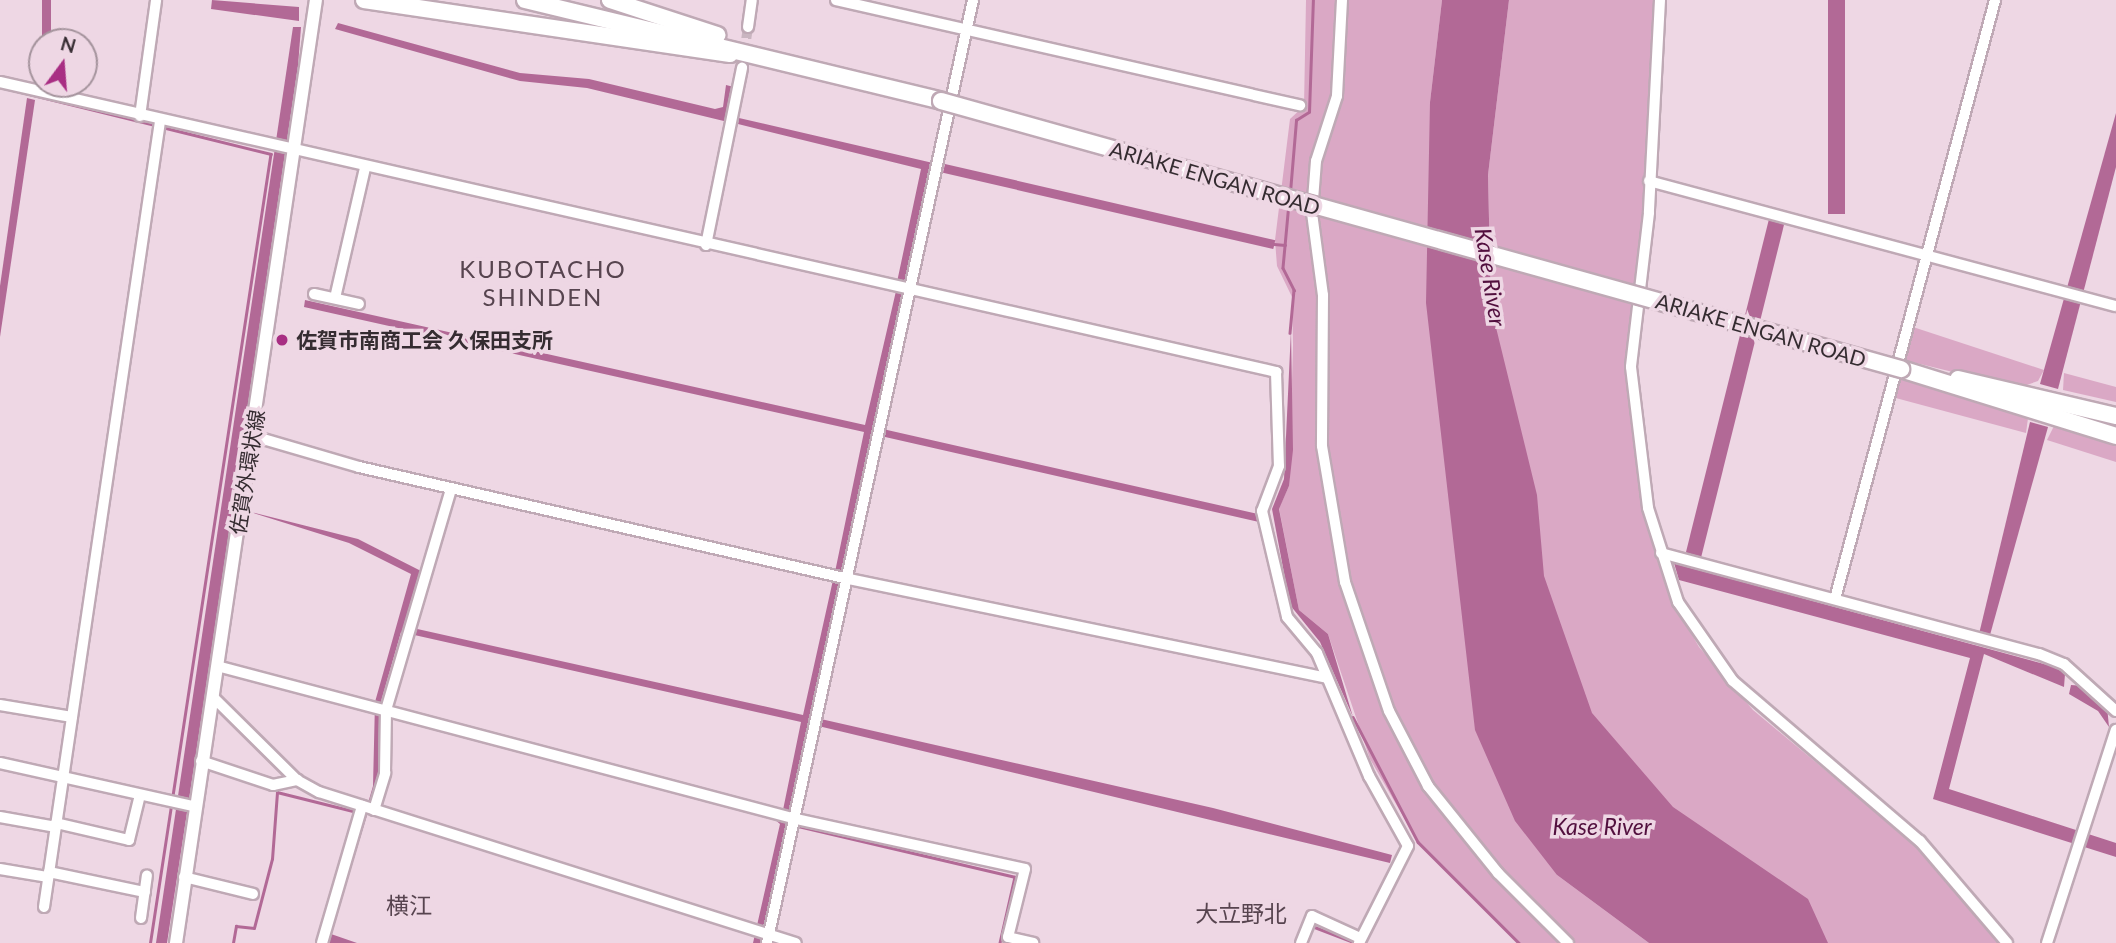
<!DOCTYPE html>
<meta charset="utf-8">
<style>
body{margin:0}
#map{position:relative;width:2116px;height:943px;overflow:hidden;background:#eed7e4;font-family:Lato,"Noto Sans JP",sans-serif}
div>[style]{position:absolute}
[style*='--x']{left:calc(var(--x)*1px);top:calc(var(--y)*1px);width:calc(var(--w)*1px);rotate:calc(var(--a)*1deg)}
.green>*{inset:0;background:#daa8c5}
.water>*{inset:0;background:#b26996;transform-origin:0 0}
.stream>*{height:2.5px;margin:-1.25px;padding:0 1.25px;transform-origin:1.25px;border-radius:1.25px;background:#b26996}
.minor-tunnel>*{height:10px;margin-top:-5px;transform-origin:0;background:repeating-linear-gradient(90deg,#c9b5c0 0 10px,transparent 0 15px)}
.roads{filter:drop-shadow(2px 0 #bfa9b5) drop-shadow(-2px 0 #bfa9b5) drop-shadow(0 2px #bfa9b5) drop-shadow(0 -2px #bfa9b5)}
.minor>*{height:10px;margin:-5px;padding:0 5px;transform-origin:5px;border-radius:5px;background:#fff}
.major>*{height:12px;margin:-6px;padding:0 6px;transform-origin:6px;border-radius:6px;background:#fff}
.highway>*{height:16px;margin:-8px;padding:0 8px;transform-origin:8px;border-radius:8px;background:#fff}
.bridges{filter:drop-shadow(2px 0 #bfa9b5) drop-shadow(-2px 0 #bfa9b5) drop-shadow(0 2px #bfa9b5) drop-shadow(0 -2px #bfa9b5)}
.highway-bridge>*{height:16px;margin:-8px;padding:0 8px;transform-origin:8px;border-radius:8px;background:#fff}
.dots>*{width:19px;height:19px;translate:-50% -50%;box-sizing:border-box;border:4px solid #eed7e4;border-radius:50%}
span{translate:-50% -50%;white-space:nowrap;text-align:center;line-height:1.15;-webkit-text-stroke:7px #eed7e4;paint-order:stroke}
.street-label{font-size:21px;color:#352c31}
.poi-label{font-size:21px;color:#352c31;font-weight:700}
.left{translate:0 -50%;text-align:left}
.water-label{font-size:23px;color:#520f3e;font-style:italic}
.neighbourhood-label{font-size:23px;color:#57444f}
.quarter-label{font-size:24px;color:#57444f;letter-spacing:2px}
.north{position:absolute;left:28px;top:28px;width:70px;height:70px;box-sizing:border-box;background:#eed7e4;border:2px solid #a4939c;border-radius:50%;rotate:16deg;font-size:19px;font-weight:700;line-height:28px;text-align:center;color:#352c31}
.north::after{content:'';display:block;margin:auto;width:24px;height:32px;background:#a82e83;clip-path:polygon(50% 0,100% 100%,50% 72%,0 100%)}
</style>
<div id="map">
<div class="green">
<i style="clip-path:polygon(1306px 0,1442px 0,1430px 102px,1557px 875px,1649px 943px,1519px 943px,1418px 842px,1370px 759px,1328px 634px,1299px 610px,1279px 508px,1289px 486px,1293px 345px,1292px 297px,1277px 266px,1275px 240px,1290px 119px,1304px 106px)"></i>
<i style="clip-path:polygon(1509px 0,1654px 0,1646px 212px,1628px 368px,1643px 511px,1673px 602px,1699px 647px,1753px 710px,1931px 858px,2002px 943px,1719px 943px,1570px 797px,1491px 307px,1488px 175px)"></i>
<i style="clip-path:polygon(1913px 327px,2044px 370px,2038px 381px,2018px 388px,1904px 360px)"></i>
<i style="clip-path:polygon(2064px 373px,2116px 387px,2116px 402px,2063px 390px)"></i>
<i style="clip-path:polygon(1898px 376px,2028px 418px,2026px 433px,1892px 397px)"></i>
<i style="clip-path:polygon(2054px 426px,2116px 445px,2116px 462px,2047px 440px)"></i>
</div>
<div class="water">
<i style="left:42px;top:0;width:9px;height:83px"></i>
<i style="clip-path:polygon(212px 0,299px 7px,299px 21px,211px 9px)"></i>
<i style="clip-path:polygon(1442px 0,1509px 0,1488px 175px,1491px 307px,1537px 495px,1544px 576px,1592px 713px,1673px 807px,1808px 899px,1828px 943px,1649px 943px,1557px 875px,1515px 821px,1475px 730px,1426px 303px,1430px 102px)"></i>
<i style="left:1828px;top:0;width:17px;height:214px"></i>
<i style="clip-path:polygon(338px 23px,520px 73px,589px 79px,715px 109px,723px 107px,726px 85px,734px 87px,728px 122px,587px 88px,520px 81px,335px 29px)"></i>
<i style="clip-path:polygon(293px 27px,301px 27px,298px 66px,207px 682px,167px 943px,156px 943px)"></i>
<i style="clip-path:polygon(27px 98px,35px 100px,0 337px,0 286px)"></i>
<i style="clip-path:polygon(2116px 113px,2116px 167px,2058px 389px,2040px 384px)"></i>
<i style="clip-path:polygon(739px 118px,933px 163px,905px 283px,897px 282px,921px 169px,738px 124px)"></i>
<i style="left:945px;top:164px;width:339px;height:9px;rotate:13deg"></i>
<i style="left:1769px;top:219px;width:16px;height:347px;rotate:14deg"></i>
<i style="clip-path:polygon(896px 291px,903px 293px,874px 427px,1258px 514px,1259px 522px,872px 434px,842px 574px,835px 572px,864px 432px,304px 307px,305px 300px,865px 425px)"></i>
<i style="clip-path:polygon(1291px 330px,1293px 450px,1289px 486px,1279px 509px,1299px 610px,1328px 634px,1353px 717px,1320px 642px,1290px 605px,1272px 509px,1284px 479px)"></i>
<i style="clip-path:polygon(2030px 422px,2048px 427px,1990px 635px,1979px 634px)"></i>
<i style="clip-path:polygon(247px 511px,358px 539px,421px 571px,404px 626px,803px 715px,833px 580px,841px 582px,812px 717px,1213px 808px,1392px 855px,1390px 863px,810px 724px,791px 812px,783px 810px,801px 722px,401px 632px,380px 705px,381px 769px,331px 934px,357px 943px,327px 943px,373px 786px,375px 702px,411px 574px,349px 543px)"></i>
<i style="clip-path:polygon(1674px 563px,2055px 667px,2065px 674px,2064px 687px,1984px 654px,1949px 789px,2116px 843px,2116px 857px,1933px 799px,1970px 658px,1679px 580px)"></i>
<i style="clip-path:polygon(2071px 685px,2084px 686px,2107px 706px,2109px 727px,2098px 711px,2069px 694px)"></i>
<i style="clip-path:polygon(773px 818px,790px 821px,761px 943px,753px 943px,780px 824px)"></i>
</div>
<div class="stream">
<i style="--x:13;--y:90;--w:146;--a:13.8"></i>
<i style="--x:166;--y:128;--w:108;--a:13.9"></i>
<i style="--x:271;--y:154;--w:649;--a:98.68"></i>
<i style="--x:1290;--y:192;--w:72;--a:-85.2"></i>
<i style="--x:1296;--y:120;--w:15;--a:-32"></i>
<i style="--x:1309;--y:112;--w:112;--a:-88"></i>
<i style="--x:1289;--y:203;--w:65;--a:95.3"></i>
<i style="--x:1283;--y:268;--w:25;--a:63"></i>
<i style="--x:1294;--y:290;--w:43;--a:95.3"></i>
<i style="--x:1274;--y:244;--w:11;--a:5"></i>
<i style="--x:1353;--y:717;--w:141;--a:62.5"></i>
<i style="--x:1418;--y:842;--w:143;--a:45"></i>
<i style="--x:798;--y:826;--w:223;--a:13.2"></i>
<i style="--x:1015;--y:877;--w:68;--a:102.8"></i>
<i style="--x:1312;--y:926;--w:47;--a:21.1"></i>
<i style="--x:150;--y:943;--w:139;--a:-81.3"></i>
<i style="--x:233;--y:943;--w:17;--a:-80"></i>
<i style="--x:236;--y:926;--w:18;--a:6"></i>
<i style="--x:254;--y:928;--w:71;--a:-75.4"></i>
<i style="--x:272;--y:859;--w:67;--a:-85.7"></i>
<i style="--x:277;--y:792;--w:82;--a:14"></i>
</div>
<div class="minor-tunnel">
<i style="--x:742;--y:68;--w:41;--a:-81.7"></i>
</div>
<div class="roads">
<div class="minor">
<i style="--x:836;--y:0;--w:476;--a:12.8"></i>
<i style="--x:1342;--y:0;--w:96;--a:93"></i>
<i style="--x:1337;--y:96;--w:68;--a:107.9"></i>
<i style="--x:1316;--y:161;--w:52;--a:94.4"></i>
<i style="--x:1312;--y:213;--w:83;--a:82.4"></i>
<i style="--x:1323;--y:295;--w:151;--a:90.4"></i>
<i style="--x:1322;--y:446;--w:138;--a:80.4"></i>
<i style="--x:1345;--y:582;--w:136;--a:71.2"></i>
<i style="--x:1389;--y:711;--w:85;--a:62.5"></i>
<i style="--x:1428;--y:786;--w:112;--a:51.2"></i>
<i style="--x:1498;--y:873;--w:99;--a:45"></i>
<i style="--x:1660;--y:0;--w:213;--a:93"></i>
<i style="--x:1649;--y:213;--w:155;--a:96.7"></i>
<i style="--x:1631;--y:367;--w:142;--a:83.1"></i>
<i style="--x:1648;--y:508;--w:99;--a:72.3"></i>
<i style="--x:1678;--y:602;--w:96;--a:55.2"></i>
<i style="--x:1733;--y:681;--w:246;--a:40.6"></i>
<i style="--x:1920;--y:841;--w:134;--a:49.5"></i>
<i style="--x:748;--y:27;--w:27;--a:-82"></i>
<i style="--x:0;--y:82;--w:1309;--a:12.8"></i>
<i style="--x:1276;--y:372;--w:94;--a:88.2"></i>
<i style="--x:1279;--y:466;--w:48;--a:110.7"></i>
<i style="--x:1262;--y:511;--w:109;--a:76.7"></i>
<i style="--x:1287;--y:617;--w:47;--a:50.2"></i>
<i style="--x:1317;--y:653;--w:134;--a:67.1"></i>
<i style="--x:1369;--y:776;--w:80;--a:60.9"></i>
<i style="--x:1408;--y:846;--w:109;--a:116.8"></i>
<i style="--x:140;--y:116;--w:117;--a:-82.1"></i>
<i style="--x:1649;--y:181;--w:483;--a:15"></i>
<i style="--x:706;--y:245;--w:181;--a:-78.5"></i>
<i style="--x:314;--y:294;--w:46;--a:12.5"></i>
<i style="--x:335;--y:298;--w:133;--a:-77"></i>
<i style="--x:253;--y:436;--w:110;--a:16.3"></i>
<i style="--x:359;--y:467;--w:503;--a:12.88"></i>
<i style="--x:849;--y:579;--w:488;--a:11.7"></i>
<i style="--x:1661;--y:553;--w:391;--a:15"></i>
<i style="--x:2039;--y:654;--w:27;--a:22"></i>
<i style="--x:2064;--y:664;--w:70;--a:42.1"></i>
<i style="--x:1835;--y:599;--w:620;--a:-75.04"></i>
<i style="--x:217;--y:666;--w:599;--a:14.8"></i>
<i style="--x:796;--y:819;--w:234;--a:12.3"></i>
<i style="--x:1025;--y:869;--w:70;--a:104"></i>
<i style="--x:1008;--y:937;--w:26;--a:13"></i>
<i style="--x:213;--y:697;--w:118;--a:44.7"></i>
<i style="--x:297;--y:780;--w:25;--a:29"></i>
<i style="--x:319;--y:792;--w:500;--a:17.57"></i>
<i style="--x:0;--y:705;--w:73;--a:9.5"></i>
<i style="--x:201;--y:761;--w:76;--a:18.4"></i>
<i style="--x:273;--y:785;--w:25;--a:-12"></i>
<i style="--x:0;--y:763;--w:198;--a:12.6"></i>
<i style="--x:374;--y:810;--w:39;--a:-73"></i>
<i style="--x:385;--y:773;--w:63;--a:-89.1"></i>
<i style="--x:386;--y:710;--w:230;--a:-73.6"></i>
<i style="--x:0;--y:817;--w:57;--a:10.1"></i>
<i style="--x:56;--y:823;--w:75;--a:13.1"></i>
<i style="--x:129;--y:840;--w:46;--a:-76.3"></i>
<i style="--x:0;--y:869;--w:49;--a:9.5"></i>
<i style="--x:49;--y:872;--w:98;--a:11.8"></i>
<i style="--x:184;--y:877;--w:71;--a:13.8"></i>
<i style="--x:44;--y:907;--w:795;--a:-81.6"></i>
<i style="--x:141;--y:918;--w:43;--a:-82.1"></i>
<i style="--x:322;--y:943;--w:143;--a:-73.7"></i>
<i style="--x:767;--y:943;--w:965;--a:-77.68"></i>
<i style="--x:1301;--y:943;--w:29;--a:-68"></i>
<i style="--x:1312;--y:916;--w:53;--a:24.6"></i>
<i style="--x:2047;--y:943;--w:224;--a:-72.1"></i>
</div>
<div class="major">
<i style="--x:176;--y:943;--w:953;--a:-81.56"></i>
</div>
<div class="highway">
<i style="--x:364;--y:0;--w:370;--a:8.4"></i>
<i style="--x:525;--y:0;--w:428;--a:13.6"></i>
<i style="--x:610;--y:0;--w:113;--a:18.1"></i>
<i style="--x:1901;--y:369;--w:225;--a:17.3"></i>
<i style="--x:1958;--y:379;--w:162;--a:13.2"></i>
</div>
</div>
<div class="bridges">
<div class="highway-bridge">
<i style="--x:941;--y:101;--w:997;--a:15.6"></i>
</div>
</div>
<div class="dots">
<i style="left:282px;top:340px;background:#a82e83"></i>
</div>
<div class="street-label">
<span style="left:1215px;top:178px;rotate:16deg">ARIAKE ENGAN ROAD</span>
<span style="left:1761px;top:330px;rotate:16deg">ARIAKE ENGAN ROAD</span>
<span style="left:247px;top:472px;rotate:-81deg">佐賀外環状線</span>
</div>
<div class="poi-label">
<span class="left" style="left:296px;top:340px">佐賀市南商工会 久保田支所</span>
</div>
<div class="water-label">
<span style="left:1491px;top:277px;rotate:81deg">Kase River</span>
<span style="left:1602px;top:826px">Kase River</span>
</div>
<div class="neighbourhood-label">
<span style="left:409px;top:905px">横江</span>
<span style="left:1241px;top:913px">大立野北</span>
</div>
<div class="quarter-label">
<span style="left:543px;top:283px">KUBOTACHO<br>SHINDEN</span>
</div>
<div class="north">N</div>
</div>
